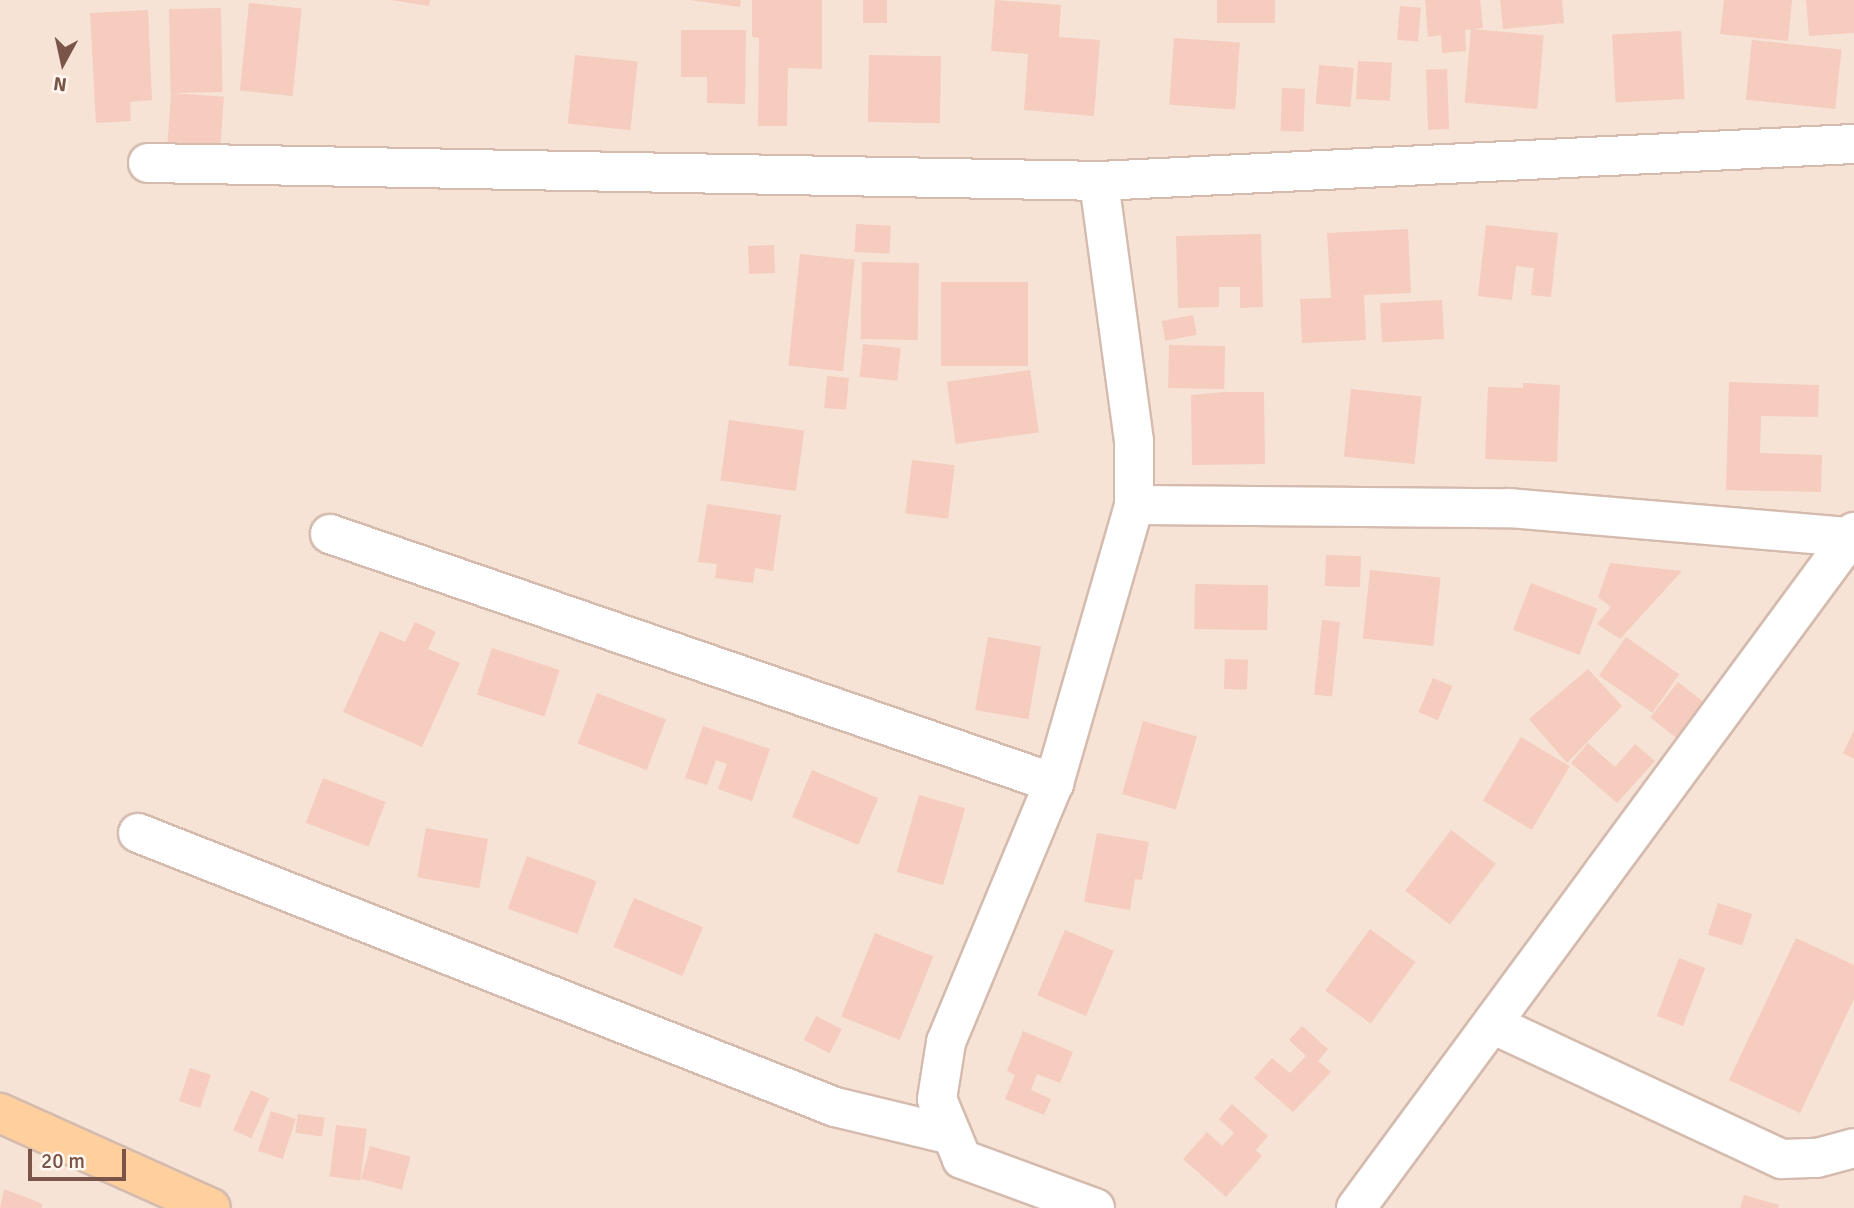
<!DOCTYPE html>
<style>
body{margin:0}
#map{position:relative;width:1854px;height:1208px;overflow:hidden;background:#fef2e7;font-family:Signika,sans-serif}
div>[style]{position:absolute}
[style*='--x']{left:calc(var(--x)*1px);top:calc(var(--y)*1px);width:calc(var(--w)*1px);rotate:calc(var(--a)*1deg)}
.residential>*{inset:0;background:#f6e3d5;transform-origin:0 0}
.building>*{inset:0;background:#f5ccbd;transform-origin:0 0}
.roads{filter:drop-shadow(2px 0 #d4bbae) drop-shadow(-2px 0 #d4bbae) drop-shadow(0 2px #d4bbae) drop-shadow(0 -2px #d4bbae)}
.minor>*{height:38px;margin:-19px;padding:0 19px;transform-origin:19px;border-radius:19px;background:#fff}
.major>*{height:38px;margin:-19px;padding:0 19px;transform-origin:19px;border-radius:19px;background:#ffcf9d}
span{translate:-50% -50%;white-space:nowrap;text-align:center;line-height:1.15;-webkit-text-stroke:5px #fff7ef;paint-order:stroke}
.north{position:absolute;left:28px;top:28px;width:70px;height:70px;-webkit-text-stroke:5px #fff7ef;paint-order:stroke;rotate:188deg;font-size:19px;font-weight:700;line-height:28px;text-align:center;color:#7a5449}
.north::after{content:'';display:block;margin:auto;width:24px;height:32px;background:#7a5449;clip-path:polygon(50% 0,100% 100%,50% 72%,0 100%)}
.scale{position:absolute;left:28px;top:1149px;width:98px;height:32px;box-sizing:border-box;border:4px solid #7a5449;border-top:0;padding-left:9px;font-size:21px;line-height:24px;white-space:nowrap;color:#7a5449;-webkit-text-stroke:5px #fff7ef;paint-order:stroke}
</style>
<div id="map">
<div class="residential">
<i style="left:0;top:0;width:1854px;height:1208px"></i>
</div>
<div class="building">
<i style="clip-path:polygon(391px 0,430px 0,429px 6px)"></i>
<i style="clip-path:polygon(690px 0,741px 0,740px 7px)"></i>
<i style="clip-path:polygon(752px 0,822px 0,822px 69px,788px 68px,787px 126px,758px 126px,759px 38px,752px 37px)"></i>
<i style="left:863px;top:0;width:24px;height:23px"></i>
<i style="clip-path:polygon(995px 0,1061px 5px,1059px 37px,1100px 40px,1094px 116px,1024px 110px,1028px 54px,991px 51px)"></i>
<i style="left:1217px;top:0;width:58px;height:23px"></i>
<i style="clip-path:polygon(1425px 0,1480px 0,1483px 28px,1465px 30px,1466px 51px,1442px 53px,1441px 35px,1428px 37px)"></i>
<i style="clip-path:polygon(1500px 0,1562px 0,1564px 23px,1503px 29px)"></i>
<i style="clip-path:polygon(1724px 0,1792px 0,1788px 41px,1720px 34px)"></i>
<i style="clip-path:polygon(1806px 0,1854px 0,1854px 33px,1809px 36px)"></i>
<i style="left:249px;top:3px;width:53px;height:88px;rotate:6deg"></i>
<i style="left:1400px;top:6px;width:21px;height:34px;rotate:5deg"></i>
<i style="left:221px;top:8px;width:84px;height:52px;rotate:89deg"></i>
<i style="clip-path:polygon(148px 10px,152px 100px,130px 102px,131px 121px,96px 123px,90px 13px)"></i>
<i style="left:1471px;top:29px;width:73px;height:74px;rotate:5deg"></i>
<i style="clip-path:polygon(681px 30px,746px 30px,745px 104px,707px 103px,707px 77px,681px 77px)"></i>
<i style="left:1681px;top:31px;width:68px;height:69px;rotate:87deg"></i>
<i style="left:1174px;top:38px;width:66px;height:67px;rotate:4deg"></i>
<i style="left:1752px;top:40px;width:90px;height:60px;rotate:6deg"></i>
<i style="left:575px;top:55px;width:63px;height:69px;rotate:6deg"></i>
<i style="left:869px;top:55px;width:72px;height:67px;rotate:1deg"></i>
<i style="left:1358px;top:61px;width:34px;height:38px;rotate:3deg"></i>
<i style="left:1319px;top:65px;width:35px;height:39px;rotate:5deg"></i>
<i style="left:1447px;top:69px;width:60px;height:21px;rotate:88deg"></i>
<i style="left:1282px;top:88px;width:23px;height:43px;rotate:2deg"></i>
<i style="left:171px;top:93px;width:53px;height:49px;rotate:4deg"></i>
<i style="left:856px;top:224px;width:35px;height:28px;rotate:3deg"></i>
<i style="clip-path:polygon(1486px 225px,1558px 233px,1551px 297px,1531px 295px,1534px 268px,1516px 266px,1512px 300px,1478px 296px)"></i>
<i style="clip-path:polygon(1408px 229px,1411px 293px,1364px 295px,1366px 340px,1302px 343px,1300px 299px,1331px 298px,1327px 233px)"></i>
<i style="clip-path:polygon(1261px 234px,1263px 307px,1240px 308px,1240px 287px,1219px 287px,1219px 307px,1178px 308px,1176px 236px)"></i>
<i style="left:774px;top:245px;width:28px;height:26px;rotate:88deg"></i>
<i style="left:800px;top:254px;width:55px;height:112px;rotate:6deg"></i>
<i style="left:862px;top:262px;width:57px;height:77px;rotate:1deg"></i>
<i style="left:941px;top:282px;width:87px;height:84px"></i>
<i style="left:1442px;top:300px;width:39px;height:62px;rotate:87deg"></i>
<i style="left:1193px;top:315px;width:20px;height:32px;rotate:79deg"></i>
<i style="left:863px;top:344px;width:38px;height:33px;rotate:6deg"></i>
<i style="left:1169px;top:345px;width:56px;height:43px;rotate:1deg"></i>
<i style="left:1030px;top:370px;width:63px;height:84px;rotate:82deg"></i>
<i style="left:827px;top:376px;width:22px;height:32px;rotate:5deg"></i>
<i style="clip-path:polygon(1729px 382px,1819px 385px,1818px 417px,1761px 416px,1760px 453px,1822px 455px,1821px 492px,1726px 490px)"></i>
<i style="clip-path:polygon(1523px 383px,1560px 385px,1557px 462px,1485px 459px,1488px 387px,1523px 388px)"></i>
<i style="left:1351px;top:389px;width:71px;height:68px;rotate:6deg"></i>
<i style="clip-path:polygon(1224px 392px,1264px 392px,1265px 464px,1192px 465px,1191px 395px)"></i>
<i style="left:729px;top:420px;width:76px;height:61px;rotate:8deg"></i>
<i style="left:912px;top:460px;width:43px;height:54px;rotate:7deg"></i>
<i style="clip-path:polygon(707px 504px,781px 515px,773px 571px,755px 568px,753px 583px,715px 578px,717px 564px,698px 562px)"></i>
<i style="left:1326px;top:555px;width:35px;height:31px;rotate:2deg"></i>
<i style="clip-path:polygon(1610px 563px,1682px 571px,1620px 639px,1597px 624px,1611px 607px,1598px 597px)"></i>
<i style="left:1370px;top:570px;width:71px;height:69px;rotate:6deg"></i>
<i style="left:1531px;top:583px;width:71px;height:50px;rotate:21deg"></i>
<i style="left:1195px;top:584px;width:73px;height:45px;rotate:1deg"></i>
<i style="left:1322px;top:620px;width:18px;height:75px;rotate:6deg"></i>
<i style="clip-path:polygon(415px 622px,436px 632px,428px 649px,460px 663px,422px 747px,343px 712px,380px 631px,405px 642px)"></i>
<i style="left:988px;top:637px;width:54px;height:74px;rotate:10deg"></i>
<i style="left:1626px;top:637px;width:65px;height:47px;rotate:35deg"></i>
<i style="left:492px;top:648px;width:71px;height:49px;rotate:18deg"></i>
<i style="left:1225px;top:659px;width:23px;height:30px;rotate:2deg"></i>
<i style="clip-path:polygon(1588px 669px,1622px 706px,1567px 763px,1529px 719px)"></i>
<i style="left:1433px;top:678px;width:21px;height:37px;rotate:23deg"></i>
<i style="left:1678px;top:682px;width:34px;height:45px;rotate:38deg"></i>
<i style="left:597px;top:693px;width:74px;height:54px;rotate:21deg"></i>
<i style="left:1143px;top:721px;width:56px;height:76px;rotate:16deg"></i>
<i style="clip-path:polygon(703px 726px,770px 749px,752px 801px,718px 789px,727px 764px,716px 760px,707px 785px,685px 778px)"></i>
<i style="clip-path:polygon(1854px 730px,1854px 759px,1843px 753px)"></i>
<i style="left:1521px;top:737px;width:57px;height:74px;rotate:31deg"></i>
<i style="clip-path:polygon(1588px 743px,1615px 767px,1635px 744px,1655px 761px,1617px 803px,1571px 763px)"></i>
<i style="left:812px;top:770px;width:72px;height:51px;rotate:23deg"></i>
<i style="left:323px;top:778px;width:67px;height:48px;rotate:21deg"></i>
<i style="left:919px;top:795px;width:48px;height:80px;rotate:16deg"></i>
<i style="left:426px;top:828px;width:63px;height:50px;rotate:10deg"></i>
<i style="left:1451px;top:830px;width:56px;height:76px;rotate:37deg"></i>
<i style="clip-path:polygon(1097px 833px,1149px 842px,1142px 880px,1135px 879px,1130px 910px,1084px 902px)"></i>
<i style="left:527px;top:856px;width:74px;height:56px;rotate:20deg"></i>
<i style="left:634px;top:898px;width:75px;height:53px;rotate:23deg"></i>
<i style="left:1718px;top:903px;width:36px;height:33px;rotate:18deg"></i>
<i style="left:1370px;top:929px;width:56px;height:76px;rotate:36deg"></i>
<i style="left:1065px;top:930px;width:53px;height:71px;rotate:23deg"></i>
<i style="left:875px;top:933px;width:63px;height:90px;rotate:22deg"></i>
<i style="clip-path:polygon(1796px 938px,1854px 965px,1854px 999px,1800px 1113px,1729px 1080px)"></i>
<i style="left:1679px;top:958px;width:28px;height:62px;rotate:21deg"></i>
<i style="left:816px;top:1016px;width:29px;height:27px;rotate:27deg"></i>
<i style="clip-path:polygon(1302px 1026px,1328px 1049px,1318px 1061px,1331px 1072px,1293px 1112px,1254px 1078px,1272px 1058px,1290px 1073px,1306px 1056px,1289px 1040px)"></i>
<i style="clip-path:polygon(1023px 1031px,1073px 1052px,1060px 1083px,1037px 1074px,1031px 1090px,1051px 1099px,1044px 1115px,1005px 1099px,1015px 1075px,1007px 1071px)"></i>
<i style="left:190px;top:1068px;width:22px;height:35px;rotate:18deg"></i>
<i style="left:251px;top:1090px;width:20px;height:44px;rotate:24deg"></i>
<i style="clip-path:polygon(1232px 1104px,1268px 1136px,1256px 1150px,1262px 1156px,1226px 1197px,1183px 1159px,1207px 1132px,1222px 1146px,1234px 1133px,1219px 1119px)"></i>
<i style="left:271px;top:1111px;width:26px;height:42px;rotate:18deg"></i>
<i style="left:298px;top:1114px;width:27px;height:19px;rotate:8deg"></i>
<i style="left:336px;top:1125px;width:31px;height:52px;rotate:7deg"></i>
<i style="left:370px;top:1146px;width:42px;height:34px;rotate:15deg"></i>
<i style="clip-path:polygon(4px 1189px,43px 1204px,41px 1208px,0 1208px)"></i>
<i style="clip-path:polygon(1744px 1195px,1779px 1205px,1778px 1208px,1740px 1208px)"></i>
</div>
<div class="roads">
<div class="minor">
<i style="--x:148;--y:163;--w:951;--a:1.08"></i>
<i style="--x:1099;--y:181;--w:756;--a:-2.81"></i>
<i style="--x:1134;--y:505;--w:375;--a:0.5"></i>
<i style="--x:1509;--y:508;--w:341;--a:4.9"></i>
<i style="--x:330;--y:534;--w:766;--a:18.98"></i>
<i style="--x:138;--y:833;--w:749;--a:21.46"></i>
<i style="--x:835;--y:1107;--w:120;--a:13.5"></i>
<i style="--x:1492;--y:1024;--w:320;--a:25"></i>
<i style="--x:1782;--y:1159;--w:35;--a:-2"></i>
<i style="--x:1817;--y:1158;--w:38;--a:-15"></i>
<i style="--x:1095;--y:1208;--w:142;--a:-159.8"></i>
<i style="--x:962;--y:1159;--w:65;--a:-112.6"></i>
<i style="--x:937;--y:1099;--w:58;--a:-81"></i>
<i style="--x:946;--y:1042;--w:281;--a:-67.4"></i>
<i style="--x:1054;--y:783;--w:289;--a:-73.9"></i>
<i style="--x:1134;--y:505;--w:64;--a:-90"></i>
<i style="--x:1134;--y:441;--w:262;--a:-97.7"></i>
<i style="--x:1356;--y:1208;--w:840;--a:-53.62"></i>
</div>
<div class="major">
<i style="--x:0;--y:1113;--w:231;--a:24.2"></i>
</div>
</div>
<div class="north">N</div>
<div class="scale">20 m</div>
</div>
